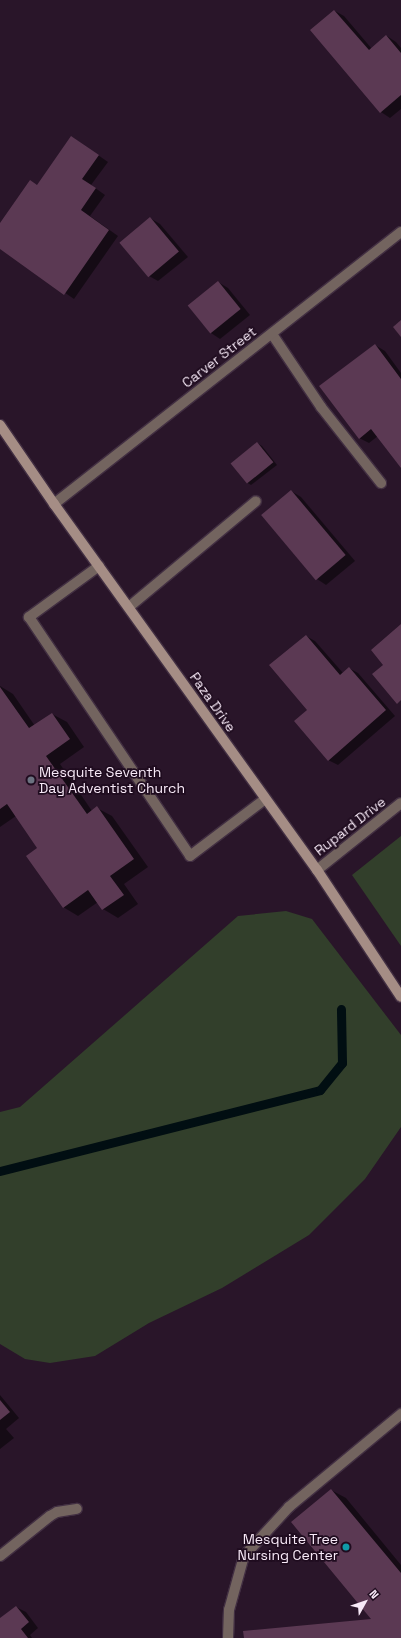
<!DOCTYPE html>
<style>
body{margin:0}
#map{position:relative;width:401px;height:1638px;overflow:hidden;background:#291529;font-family:"Space Grotesk",sans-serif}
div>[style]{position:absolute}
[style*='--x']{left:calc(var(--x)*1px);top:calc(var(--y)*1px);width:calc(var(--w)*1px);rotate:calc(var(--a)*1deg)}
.green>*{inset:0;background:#323f2b}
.shadow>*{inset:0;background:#0007}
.stream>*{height:9px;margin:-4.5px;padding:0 4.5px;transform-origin:4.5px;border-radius:4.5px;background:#010e12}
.building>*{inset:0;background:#5b3953;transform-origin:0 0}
.roads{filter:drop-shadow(1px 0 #422f42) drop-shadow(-1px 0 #422f42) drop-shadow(0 1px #422f42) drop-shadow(0 -1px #422f42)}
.lane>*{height:10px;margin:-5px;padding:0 5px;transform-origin:5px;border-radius:5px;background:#73645f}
.street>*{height:10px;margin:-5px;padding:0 5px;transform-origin:5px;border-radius:5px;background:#73645f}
.secondary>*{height:10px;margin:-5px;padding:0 5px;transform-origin:5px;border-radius:5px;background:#a58d85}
.dots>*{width:11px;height:11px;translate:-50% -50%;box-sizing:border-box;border:2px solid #1f0c1f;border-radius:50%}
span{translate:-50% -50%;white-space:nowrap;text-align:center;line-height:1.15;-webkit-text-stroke:3.5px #1f0c1f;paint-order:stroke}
.street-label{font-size:14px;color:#f8eaf8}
.poi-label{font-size:14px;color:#f8eaf8}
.left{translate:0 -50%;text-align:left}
.right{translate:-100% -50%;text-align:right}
.north{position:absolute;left:345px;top:1582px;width:40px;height:40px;-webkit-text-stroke:3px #1f0c1f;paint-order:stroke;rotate:50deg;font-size:11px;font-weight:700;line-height:16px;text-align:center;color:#f8eaf8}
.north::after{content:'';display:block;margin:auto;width:14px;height:18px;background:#f8eaf8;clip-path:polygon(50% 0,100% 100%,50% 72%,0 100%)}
</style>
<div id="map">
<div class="green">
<i style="clip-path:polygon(401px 836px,401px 946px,352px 875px)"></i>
<i style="clip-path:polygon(286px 911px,312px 919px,401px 1035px,401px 1127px,365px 1179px,309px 1235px,222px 1288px,149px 1323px,95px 1356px,50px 1363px,25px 1359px,0 1344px,0 1112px,20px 1107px,238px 916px)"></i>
</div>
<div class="shadow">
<i style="clip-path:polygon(335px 11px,344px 16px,372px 49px,387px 36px,396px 42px,401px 48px,401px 109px,390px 118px,381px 112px)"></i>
<i style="clip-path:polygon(72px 137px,108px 162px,91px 185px,105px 195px,90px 216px,118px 236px,74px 299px,0 248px,0 224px,37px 186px)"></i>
<i style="clip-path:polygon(150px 218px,160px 224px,188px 257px,158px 281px,149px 276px)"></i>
<i style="clip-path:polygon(218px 282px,228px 288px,250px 315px,220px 339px,211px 333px)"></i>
<i style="clip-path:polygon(375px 345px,385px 351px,401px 373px,401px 467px,378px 436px,369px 443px,359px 438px)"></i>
<i style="clip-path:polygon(257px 443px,262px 446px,277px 465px,251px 485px,246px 482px)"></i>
<i style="clip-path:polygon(291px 491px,301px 497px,355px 561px,326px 585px,317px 579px,263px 515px)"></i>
<i style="clip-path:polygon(306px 636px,315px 641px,343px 673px,349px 668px,358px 673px,395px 716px,338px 765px,328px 760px,309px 710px)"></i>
<i style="clip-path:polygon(0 686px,13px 694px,35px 726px,52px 714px,67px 722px,84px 747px,60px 764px,92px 811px,97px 808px,112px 816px,148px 867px,124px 884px,138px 904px,118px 918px,103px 909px,98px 902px,78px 916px,63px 907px,39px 848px,16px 816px,0 827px)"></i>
<i style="clip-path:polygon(0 1395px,19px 1418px,6px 1429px,14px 1438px,0 1449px)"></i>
<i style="clip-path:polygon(331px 1490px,346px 1498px,401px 1565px,401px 1638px,245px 1638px,373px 1620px)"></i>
<i style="clip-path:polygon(16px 1607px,26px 1612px,38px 1628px,30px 1635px,32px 1638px,0 1638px,0 1620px)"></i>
</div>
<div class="stream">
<i style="--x:0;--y:1171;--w:330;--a:-14.2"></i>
<i style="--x:320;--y:1090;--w:35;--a:-51"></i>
<i style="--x:342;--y:1063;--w:54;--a:-91.1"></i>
</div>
<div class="building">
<i style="clip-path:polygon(334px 10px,369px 50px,386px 35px,401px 53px,401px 95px,380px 113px,310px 30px)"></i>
<i style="clip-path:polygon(71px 136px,99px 155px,82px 179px,96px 188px,81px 210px,109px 230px,64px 295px,0 249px,0 223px,30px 180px,37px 185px)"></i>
<i style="left:150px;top:217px;width:45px;height:40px;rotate:50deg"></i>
<i style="left:218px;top:281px;width:36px;height:39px;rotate:51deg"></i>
<i style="clip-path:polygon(401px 320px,401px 337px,393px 327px)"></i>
<i style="clip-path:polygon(375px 344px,401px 379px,401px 468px,371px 429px,359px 439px,319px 386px)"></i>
<i style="left:257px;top:442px;width:26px;height:34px;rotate:51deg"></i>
<i style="left:291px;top:490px;width:85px;height:39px;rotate:50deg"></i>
<i style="clip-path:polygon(401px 624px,401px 700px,397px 704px,372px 674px,383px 665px,371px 650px)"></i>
<i style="clip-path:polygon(306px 635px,340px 675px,349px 667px,386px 710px,328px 761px,294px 721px,307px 710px,269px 665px)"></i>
<i style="clip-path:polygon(0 687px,29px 728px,52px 713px,70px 739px,46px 756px,87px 814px,97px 806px,134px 859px,110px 876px,124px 895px,102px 910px,88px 890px,63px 908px,26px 856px,37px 848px,7px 804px,0 809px)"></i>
<i style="clip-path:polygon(0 1400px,10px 1412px,0 1420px)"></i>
<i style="clip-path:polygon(331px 1489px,401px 1573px,401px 1638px,244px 1638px,243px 1631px,371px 1619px,291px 1522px)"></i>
<i style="clip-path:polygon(16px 1606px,29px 1622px,21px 1629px,28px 1638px,0 1638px,0 1618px)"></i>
</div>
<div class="roads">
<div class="lane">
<i style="--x:272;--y:334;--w:88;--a:56.1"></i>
<i style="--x:321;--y:407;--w:97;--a:51.7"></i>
<i style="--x:99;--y:566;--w:87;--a:143.9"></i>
<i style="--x:29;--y:617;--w:288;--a:56"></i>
<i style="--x:190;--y:856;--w:94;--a:-37.2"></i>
<i style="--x:129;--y:607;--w:165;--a:-39.8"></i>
<i style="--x:228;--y:1638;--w:28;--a:-88"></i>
<i style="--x:229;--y:1610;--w:56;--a:-74.5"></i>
<i style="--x:244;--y:1556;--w:67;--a:-47.4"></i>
<i style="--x:289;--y:1507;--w:146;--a:-39.7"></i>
</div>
<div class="street">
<i style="--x:54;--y:504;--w:441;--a:-38.1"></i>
<i style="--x:317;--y:870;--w:107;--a:-38.6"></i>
<i style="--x:0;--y:1556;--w:64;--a:-38.7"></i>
<i style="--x:50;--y:1516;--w:8;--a:-30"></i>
<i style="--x:57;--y:1512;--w:20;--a:-9"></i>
</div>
<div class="secondary">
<i style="--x:0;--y:425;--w:96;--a:55.6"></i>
<i style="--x:54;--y:504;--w:451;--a:54.3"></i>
<i style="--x:317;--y:870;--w:152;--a:56.5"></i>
</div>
</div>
<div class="dots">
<i style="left:31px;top:780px;background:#6b7280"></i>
<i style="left:346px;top:1547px;background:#0f9aa8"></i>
</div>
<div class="street-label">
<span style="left:219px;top:357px;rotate:-38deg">Carver Street</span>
<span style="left:213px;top:702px;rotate:55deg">Paza Drive</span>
<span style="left:350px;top:826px;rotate:-38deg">Rupard Drive</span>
</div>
<div class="poi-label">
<span class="left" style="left:39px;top:780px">Mesquite Seventh<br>Day Adventist Church</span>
<span class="right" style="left:338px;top:1547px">Mesquite Tree<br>Nursing Center</span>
</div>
<div class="north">N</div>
</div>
